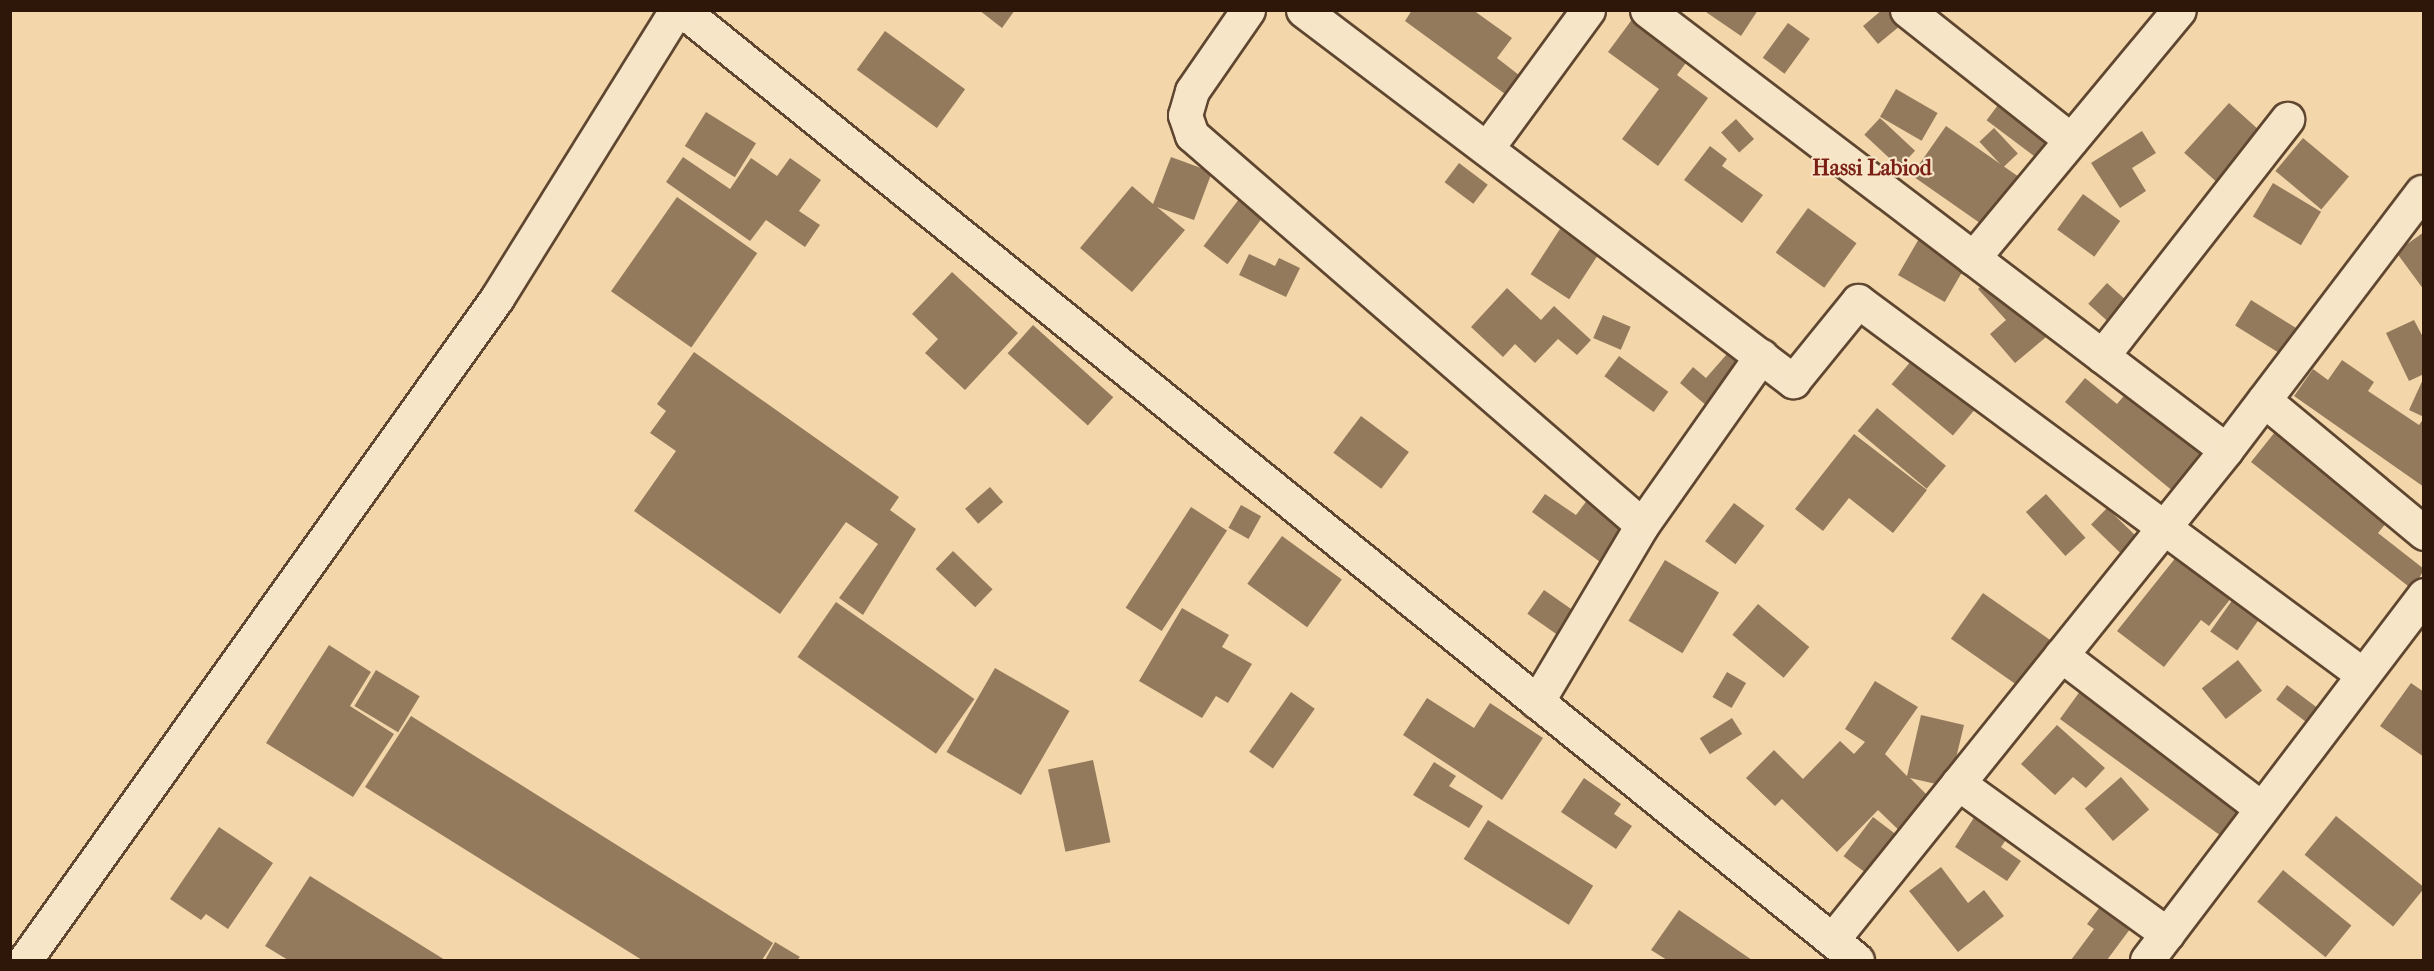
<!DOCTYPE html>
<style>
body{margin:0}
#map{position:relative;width:2434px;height:971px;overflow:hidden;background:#f3d7aa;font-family:"IM FELL French Canon",serif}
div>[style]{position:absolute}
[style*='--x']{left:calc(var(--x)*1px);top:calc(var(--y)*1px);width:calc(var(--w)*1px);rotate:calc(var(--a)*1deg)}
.building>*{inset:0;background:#947a5c;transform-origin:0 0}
.roads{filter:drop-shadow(2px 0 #5f4630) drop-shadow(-2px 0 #5f4630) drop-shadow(0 2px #5f4630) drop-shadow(0 -2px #5f4630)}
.minor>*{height:33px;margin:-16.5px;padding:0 16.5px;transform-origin:16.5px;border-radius:16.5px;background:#f7e5c8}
.secondary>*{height:33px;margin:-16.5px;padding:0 16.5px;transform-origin:16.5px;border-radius:16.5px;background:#f7e5c8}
span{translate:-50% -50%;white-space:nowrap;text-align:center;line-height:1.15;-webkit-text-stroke:4.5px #f7e5c8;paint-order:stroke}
.quarter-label{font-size:22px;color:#7a1f14;font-weight:700}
.frame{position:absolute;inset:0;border:12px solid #2e1608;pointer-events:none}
</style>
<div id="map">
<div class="building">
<i style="clip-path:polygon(979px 10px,1015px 10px,1002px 28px)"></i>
<i style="clip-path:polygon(1412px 10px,1473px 10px,1512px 38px,1497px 58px,1519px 75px,1505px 94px,1405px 21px)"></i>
<i style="clip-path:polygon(1639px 10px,1696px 49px,1677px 75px,1708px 98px,1658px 166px,1622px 139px,1659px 89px,1608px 52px)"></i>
<i style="clip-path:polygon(1703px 10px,1758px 10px,1741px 36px)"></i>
<i style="clip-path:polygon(1882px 10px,1897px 10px,1906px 21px,1878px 44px,1863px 26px)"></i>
<i style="left:1788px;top:23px;width:27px;height:43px;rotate:36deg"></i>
<i style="left:885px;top:31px;width:99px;height:48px;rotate:36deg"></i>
<i style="left:1896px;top:89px;width:48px;height:32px;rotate:30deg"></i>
<i style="left:2007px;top:93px;width:74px;height:34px;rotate:37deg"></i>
<i style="left:2229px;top:103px;width:59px;height:67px;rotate:42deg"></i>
<i style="left:706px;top:112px;width:59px;height:40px;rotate:32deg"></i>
<i style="left:1880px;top:118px;width:48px;height:23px;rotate:43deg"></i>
<i style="left:1736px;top:119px;width:27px;height:20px;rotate:48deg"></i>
<i style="left:1946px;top:126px;width:107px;height:60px;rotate:35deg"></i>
<i style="left:1994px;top:128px;width:35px;height:20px;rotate:47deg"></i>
<i style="clip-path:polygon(2142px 131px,2156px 153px,2132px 168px,2146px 191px,2120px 208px,2091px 163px)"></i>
<i style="left:2303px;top:138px;width:60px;height:43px;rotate:40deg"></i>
<i style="clip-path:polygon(1710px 146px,1727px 159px,1722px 166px,1763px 195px,1742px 223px,1684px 180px)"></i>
<i style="clip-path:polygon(683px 157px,730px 189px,751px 158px,777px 176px,790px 158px,821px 180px,799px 211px,820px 225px,805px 247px,766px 220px,750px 241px,666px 182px)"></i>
<i style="clip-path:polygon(1171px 157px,1212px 172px,1194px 220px,1157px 207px,1185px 230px,1132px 292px,1080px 248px,1132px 186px,1153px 204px)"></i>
<i style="left:1459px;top:163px;width:36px;height:24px;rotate:37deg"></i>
<i style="left:2273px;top:183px;width:56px;height:39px;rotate:31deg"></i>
<i style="left:2083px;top:194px;width:46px;height:44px;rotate:36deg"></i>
<i style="left:677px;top:197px;width:98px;height:115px;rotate:35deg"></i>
<i style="left:1239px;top:199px;width:30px;height:59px;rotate:37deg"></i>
<i style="left:1808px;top:208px;width:60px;height:55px;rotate:36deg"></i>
<i style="left:1560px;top:229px;width:46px;height:54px;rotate:33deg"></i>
<i style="left:1924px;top:230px;width:54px;height:52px;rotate:30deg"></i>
<i style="clip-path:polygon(2424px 232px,2424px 290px,2396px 252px)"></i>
<i style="clip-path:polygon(1249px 254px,1275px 266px,1279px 258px,1300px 268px,1286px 297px,1239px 275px)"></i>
<i style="clip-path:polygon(2004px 267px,2057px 328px,2015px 363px,1990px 334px,2006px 320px,1978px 289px)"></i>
<i style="clip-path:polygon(952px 272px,1018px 333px,965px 390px,925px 353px,938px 339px,912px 314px)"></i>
<i style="left:2107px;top:283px;width:38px;height:28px;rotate:42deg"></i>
<i style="clip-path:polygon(1507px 288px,1541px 320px,1554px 306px,1591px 340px,1577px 355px,1558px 339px,1535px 363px,1515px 344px,1503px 357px,1471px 327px)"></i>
<i style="left:2251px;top:300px;width:71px;height:30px;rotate:32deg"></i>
<i style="left:1603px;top:315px;width:30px;height:25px;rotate:23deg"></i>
<i style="clip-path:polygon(2414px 320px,2424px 339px,2424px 374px,2409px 381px,2386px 333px)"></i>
<i style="left:1033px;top:325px;width:108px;height:38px;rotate:42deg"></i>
<i style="left:1927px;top:342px;width:80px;height:55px;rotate:40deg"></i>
<i style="clip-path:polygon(694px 352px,899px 497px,890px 510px,916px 529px,863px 615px,839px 598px,878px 544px,846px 522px,780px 614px,634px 511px,676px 451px,650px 433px,666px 411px,657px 404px)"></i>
<i style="clip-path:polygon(1727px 354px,1756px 377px,1721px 418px,1680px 383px,1693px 367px,1706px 378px)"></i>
<i style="left:1619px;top:356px;width:61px;height:25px;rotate:36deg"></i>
<i style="clip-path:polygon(2342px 360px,2374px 382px,2368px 391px,2419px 425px,2424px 418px,2424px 487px,2294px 396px,2313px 369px,2328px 380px)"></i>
<i style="clip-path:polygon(2424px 377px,2424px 417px,2409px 410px)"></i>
<i style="clip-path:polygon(2085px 378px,2117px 404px,2135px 383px,2218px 452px,2180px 497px,2065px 402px)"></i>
<i style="left:1877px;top:408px;width:90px;height:30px;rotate:40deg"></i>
<i style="left:1361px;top:416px;width:60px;height:46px;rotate:37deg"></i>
<i style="clip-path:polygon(2283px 422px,2396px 511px,2378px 533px,2424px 569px,2413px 590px,2251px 462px)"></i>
<i style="clip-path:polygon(1854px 434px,1927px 490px,1893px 533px,1849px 498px,1823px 531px,1795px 509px)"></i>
<i style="left:990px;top:487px;width:20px;height:33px;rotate:49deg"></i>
<i style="clip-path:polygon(1545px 494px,1576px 515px,1591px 495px,1651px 535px,1622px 578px,1532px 512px)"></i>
<i style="left:2046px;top:494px;width:59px;height:27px;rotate:48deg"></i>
<i style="left:1734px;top:503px;width:38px;height:48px;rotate:37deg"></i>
<i style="left:1241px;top:505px;width:23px;height:26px;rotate:29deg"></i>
<i style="left:1191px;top:507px;width:43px;height:120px;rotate:33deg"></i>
<i style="left:2107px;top:508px;width:52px;height:23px;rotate:44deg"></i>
<i style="left:1282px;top:536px;width:74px;height:59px;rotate:36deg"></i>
<i style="clip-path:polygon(2185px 546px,2239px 588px,2209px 626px,2201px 620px,2164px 667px,2117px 631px)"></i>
<i style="left:953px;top:551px;width:55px;height:25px;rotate:44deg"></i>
<i style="left:1665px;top:560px;width:63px;height:71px;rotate:31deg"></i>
<i style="left:2240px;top:589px;width:33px;height:52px;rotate:35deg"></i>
<i style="left:1544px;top:590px;width:51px;height:29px;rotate:35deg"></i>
<i style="left:1983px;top:593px;width:98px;height:56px;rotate:35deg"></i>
<i style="left:836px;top:602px;width:169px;height:67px;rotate:35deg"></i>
<i style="left:1758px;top:604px;width:67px;height:40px;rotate:40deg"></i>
<i style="clip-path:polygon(1182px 608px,1229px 635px,1222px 647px,1252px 664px,1228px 703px,1216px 696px,1202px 718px,1139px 681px)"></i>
<i style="clip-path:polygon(329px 645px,371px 672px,350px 706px,394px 734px,353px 797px,266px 743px)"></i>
<i style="left:2238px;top:660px;width:39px;height:46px;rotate:52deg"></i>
<i style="left:995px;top:668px;width:86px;height:97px;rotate:30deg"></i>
<i style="left:376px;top:670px;width:51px;height:42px;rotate:31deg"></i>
<i style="left:1727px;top:672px;width:22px;height:29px;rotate:30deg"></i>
<i style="left:2094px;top:672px;width:226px;height:58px;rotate:36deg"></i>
<i style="clip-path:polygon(1875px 681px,1918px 707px,1885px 754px,1907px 776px,1921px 715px,1964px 725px,1949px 787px,1910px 778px,1943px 811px,1911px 842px,1878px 810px,1837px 852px,1782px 799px,1775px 806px,1746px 778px,1774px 750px,1803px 779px,1840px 741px,1854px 754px,1865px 742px,1845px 729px)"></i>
<i style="clip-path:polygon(2411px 683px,2424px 692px,2424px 757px,2380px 726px)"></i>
<i style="left:2287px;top:685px;width:45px;height:18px;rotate:37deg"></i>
<i style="left:1291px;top:692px;width:29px;height:73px;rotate:35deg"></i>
<i style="clip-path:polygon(1427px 698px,1474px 728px,1490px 703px,1543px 738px,1502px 800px,1403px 735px)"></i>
<i style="clip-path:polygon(411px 716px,773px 943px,762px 960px,642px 960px,365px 787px)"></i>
<i style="left:1732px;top:718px;width:19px;height:38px;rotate:58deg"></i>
<i style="clip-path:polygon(2057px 725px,2105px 768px,2086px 788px,2073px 777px,2055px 795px,2021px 764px)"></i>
<i style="left:1093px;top:760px;width:84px;height:46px;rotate:78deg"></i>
<i style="clip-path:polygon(1434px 762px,1456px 776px,1449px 786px,1483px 806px,1469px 828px,1413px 795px)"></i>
<i style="left:2121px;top:777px;width:43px;height:48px;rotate:49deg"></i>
<i style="clip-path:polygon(1584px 778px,1621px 804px,1614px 814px,1632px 826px,1616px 849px,1561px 812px)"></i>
<i style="clip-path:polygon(1986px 799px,2019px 821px,2001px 847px,2021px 861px,2007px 881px,1955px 847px)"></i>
<i style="left:2336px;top:816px;width:114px;height:50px;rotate:39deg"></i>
<i style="left:1873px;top:817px;width:36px;height:49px;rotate:37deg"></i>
<i style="left:1488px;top:820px;width:124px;height:46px;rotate:32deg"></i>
<i style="clip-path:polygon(219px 827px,273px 863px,228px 929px,206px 914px,201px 920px,170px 899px)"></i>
<i style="clip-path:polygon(1941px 867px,1968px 903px,1984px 890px,2004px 916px,1958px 952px,1909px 891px)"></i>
<i style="left:2283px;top:870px;width:88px;height:41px;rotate:39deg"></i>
<i style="clip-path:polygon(310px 876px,445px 960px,288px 960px,265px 946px)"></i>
<i style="clip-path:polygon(2106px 899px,2136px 921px,2107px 960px,2071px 960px,2094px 929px,2087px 924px)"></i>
<i style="clip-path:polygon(1679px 910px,1752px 960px,1667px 960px,1651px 950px)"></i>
<i style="clip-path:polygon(775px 942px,800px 957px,797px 960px,765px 960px)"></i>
</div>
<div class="roads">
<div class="minor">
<i style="--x:1248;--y:10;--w:98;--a:124.7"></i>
<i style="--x:1192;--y:91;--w:25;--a:106"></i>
<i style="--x:1185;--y:115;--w:21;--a:71"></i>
<i style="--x:1192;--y:135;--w:595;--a:40.91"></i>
<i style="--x:1303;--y:10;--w:615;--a:37.13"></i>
<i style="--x:1793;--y:381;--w:103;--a:-50.9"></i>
<i style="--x:1858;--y:301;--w:627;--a:36.5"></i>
<i style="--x:1647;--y:10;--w:727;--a:37.23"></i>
<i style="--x:1907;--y:10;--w:209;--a:38.4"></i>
<i style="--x:1487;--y:148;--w:171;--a:-53.8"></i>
<i style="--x:1973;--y:258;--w:322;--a:-50.3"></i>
<i style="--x:2102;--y:356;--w:301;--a:-52"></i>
<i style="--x:2264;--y:400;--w:208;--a:39.7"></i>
<i style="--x:2061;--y:655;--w:252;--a:37.4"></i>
<i style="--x:1537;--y:702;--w:206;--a:-59.3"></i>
<i style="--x:1642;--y:525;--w:207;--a:-54.8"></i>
<i style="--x:1958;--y:783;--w:258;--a:35.8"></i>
<i style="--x:1832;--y:940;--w:629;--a:-51.2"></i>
<i style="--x:2226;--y:450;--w:324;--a:-52.8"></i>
<i style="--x:2147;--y:960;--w:458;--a:-52.8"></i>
</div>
<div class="secondary">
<i style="--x:682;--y:10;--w:1511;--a:38.96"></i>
<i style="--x:25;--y:960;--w:813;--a:-54.51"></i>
<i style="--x:497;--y:298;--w:339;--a:-58.1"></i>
</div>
</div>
<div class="quarter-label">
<span style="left:1872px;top:169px">Hassi Labiod</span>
</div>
<div class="frame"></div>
</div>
